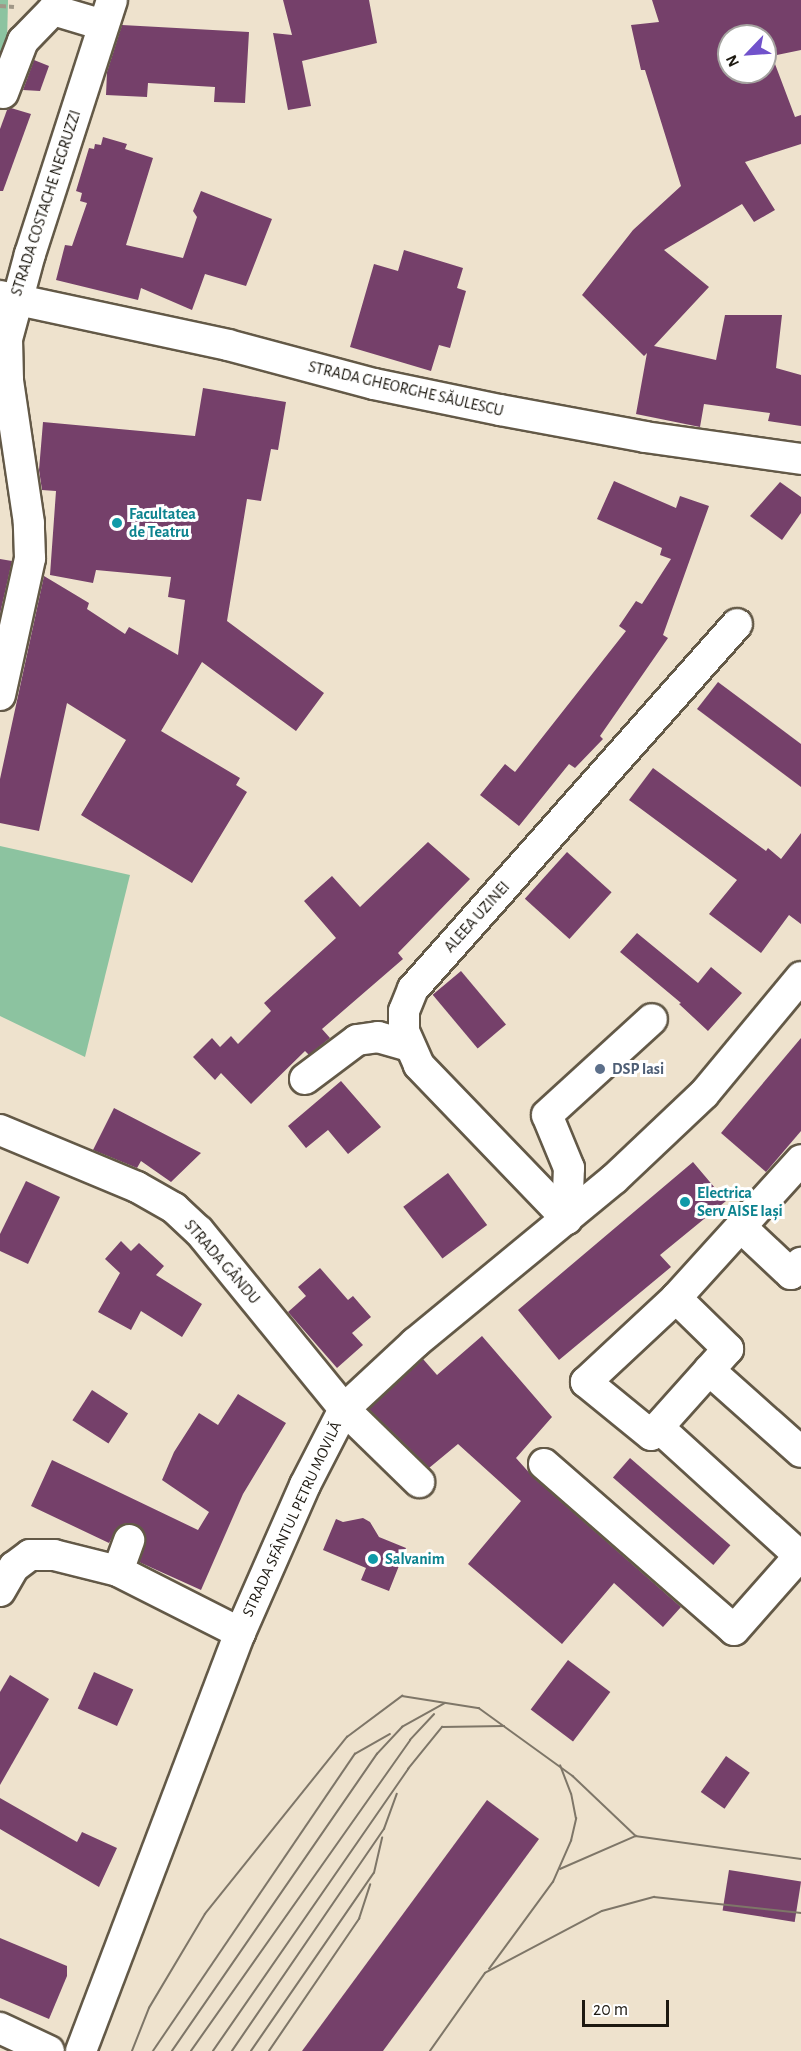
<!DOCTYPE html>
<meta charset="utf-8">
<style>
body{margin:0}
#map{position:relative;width:801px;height:2051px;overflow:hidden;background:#eee2cd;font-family:"Alegreya Sans",sans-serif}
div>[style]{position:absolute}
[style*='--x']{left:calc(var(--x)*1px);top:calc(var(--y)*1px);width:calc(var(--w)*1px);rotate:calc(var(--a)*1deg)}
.green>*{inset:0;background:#8cc3a0}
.building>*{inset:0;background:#75406a;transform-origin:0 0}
.path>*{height:4px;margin-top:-2px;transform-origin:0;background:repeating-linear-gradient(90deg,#a09787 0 6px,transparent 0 9px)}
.roads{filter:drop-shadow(2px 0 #635947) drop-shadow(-2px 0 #635947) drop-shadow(0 2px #635947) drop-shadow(0 -2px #635947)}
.minor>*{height:30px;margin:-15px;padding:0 15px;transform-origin:15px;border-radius:15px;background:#fff}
.tram>*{height:1.5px;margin:-0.75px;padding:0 0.75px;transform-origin:0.75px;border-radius:0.75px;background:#7e7668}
.dots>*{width:16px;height:16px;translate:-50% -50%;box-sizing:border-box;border:3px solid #fff;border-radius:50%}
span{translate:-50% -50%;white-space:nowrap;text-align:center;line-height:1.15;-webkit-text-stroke:6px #fff;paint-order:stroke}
.street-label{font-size:16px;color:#1d1911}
.culture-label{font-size:16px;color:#0d838f;font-weight:700}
.left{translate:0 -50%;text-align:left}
.service-label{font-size:16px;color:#4e5e75;font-weight:700}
.north{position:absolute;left:717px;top:24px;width:60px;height:60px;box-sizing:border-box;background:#fff;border:2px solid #a5a3a0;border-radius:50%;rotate:245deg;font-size:16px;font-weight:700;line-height:24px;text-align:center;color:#1d1911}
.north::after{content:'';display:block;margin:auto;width:21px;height:27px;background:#7152cb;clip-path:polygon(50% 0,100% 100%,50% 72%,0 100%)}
.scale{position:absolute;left:582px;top:2000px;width:87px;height:27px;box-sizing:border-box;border:3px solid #1d1911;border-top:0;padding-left:8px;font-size:18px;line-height:21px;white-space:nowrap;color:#1d1911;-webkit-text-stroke:4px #fff;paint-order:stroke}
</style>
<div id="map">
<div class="green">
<i style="clip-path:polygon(0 0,8px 0,7px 43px,0 65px)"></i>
<i style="clip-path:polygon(0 846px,130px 875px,85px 1057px,0 1016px)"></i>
</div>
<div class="building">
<i style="clip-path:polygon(283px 0,369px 0,377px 43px,302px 61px,311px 106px,288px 110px,273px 33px,292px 35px)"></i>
<i style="clip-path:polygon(evenodd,652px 0,801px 0,801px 50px,772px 56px,795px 117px,801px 115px,801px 144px,745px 162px,775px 210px,754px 222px,742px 204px,664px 250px,709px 287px,654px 346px,716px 360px,725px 315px,782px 315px,776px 368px,801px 375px,801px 426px,768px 421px,770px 413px,704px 404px,700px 427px,636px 414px,647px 353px,644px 356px,582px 295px,633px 230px,681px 186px,645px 70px,641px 70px,631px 25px,659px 22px,652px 0,729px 36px,765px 36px,765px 72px,729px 72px,729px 36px)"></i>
<i style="clip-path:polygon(122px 25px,249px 32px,245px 103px,214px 102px,215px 87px,148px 83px,147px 97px,106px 95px,107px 72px)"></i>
<i style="clip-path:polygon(34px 60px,49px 66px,40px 91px,23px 90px)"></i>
<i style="clip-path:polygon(11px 108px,31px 114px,3px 191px,0 191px,0 129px,7px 110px)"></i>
<i style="clip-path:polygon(103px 137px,127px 144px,125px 149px,153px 158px,126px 245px,183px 258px,197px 217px,193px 211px,201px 191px,272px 219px,246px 286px,205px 274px,192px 310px,141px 288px,138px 300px,56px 280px,65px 245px,72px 246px,87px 203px,80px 201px,82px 193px,76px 191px,89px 148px,94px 149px,95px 144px,101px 145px)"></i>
<i style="clip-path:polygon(404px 250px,463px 268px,457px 288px,466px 291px,450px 348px,439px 345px,431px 371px,350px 347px,374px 264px,398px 271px)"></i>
<i style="clip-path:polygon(203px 388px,286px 402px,278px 450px,271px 449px,261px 501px,247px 499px,227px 621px,324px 693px,296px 731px,202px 662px,161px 731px,240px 778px,236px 785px,247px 792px,192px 883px,81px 815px,126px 740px,67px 703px,39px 831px,0 823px,0 779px,44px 576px,89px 603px,87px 609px,125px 634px,129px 627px,178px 655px,185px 600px,168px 597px,171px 577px,96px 570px,93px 583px,50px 575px,56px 491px,42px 490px,39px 470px,43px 422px,195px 436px)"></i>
<i style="clip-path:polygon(614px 481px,676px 508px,680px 496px,709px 506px,663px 635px,668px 638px,600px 736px,603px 739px,575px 768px,569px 764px,519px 826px,480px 795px,505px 764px,515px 772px,626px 631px,619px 626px,636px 601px,642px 604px,671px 559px,660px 555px,662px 548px,597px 519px)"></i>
<i style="clip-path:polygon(780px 482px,801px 497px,801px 513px,782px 540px,750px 516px)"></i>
<i style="clip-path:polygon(0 559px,12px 561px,0 614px)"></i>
<i style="clip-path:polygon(718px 682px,801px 744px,801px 787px,697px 709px)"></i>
<i style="clip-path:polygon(653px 768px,766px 851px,768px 848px,781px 859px,801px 833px,801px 924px,789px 915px,761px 953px,709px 914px,737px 880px,629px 800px)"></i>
<i style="clip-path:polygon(428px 842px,470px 879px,398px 953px,403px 959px,322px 1029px,330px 1038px,309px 1055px,305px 1051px,251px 1104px,221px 1073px,215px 1080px,193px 1057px,212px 1038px,220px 1047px,231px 1036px,238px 1044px,271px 1011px,264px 1003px,336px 938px,304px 901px,332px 876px,360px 907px)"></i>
<i style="left:567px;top:852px;width:60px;height:63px;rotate:42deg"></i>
<i style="clip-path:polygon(637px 933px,698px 983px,711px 967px,742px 993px,708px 1031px,679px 1004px,681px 1003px,620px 952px)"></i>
<i style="left:461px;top:971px;width:70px;height:37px;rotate:50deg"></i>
<i style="clip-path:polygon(801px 1038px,801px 1131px,766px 1172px,721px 1133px)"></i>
<i style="clip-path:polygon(341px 1081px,381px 1127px,348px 1154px,328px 1130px,306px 1148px,288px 1126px)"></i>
<i style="clip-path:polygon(114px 1108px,201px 1153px,171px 1182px,141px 1161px,137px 1168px,93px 1150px)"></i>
<i style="clip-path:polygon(693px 1162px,726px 1201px,660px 1255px,671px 1267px,559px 1360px,518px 1310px)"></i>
<i style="left:448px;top:1173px;width:65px;height:56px;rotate:53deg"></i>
<i style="clip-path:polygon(26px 1181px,60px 1197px,28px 1264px,0 1251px,0 1234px)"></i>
<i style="clip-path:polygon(121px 1241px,131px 1251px,139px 1243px,164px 1266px,156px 1275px,202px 1304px,182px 1337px,141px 1311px,131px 1330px,98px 1312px,120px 1273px,105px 1259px)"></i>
<i style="clip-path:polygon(320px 1268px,348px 1300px,353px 1296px,371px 1317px,352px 1333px,363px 1345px,337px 1368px,288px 1312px,306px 1296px,298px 1287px)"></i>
<i style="clip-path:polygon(482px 1336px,552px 1417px,516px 1458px,533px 1477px,681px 1607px,663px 1627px,614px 1583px,562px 1644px,468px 1564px,521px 1501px,458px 1444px,429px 1468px,369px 1409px,423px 1359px,437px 1375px)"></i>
<i style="left:92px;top:1390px;width:43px;height:36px;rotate:33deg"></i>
<i style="clip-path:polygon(238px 1394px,286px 1423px,243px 1494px,201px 1590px,139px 1562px,146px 1537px,142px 1529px,135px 1524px,126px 1523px,118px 1527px,109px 1543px,31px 1506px,52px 1460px,198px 1530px,209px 1512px,162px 1480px,174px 1452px,199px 1413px,218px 1425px)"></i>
<i style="left:630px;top:1458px;width:133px;height:26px;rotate:41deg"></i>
<i style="clip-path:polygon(363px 1518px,370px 1522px,379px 1537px,406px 1548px,389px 1591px,361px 1580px,366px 1568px,323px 1550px,336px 1519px,343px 1522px)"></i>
<i style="left:568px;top:1660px;width:53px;height:62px;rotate:37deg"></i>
<i style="left:94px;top:1672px;width:43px;height:40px;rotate:24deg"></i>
<i style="clip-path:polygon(10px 1675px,49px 1699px,0 1785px,0 1692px)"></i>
<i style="left:726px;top:1756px;width:29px;height:44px;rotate:35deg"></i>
<i style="clip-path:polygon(0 1798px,77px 1842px,82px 1832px,117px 1848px,99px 1887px,0 1829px)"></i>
<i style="clip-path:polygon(487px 1800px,539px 1839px,383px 2051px,302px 2051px)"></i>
<i style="left:729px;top:1870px;width:73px;height:41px;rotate:9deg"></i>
<i style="clip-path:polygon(0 1938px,67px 1966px,67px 1976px,49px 2019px,0 1998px)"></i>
</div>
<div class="path">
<i style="--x:0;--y:6;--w:14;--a:4"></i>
</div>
<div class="roads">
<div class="minor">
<i style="--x:3;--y:93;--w:56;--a:-69"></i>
<i style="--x:23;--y:41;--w:43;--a:-45.9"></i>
<i style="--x:53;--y:10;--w:52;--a:16.7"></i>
<i style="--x:0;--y:296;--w:233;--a:12.1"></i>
<i style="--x:228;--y:345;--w:151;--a:15"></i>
<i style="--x:374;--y:384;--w:129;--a:11.7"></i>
<i style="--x:500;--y:410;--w:147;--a:10.5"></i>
<i style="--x:645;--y:437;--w:158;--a:8"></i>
<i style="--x:0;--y:695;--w:140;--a:-77.6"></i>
<i style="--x:30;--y:558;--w:35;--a:-92"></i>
<i style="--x:29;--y:523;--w:145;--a:-98.4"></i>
<i style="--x:8;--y:380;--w:41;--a:-91.4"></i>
<i style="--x:7;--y:339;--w:88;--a:-74.9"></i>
<i style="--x:30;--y:254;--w:267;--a:-72.1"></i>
<i style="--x:305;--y:1079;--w:65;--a:-36.9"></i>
<i style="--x:357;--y:1040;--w:21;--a:-8"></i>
<i style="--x:378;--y:1037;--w:32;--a:16"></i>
<i style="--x:0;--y:1130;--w:148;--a:22.6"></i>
<i style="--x:137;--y:1187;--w:43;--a:29.6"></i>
<i style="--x:174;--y:1208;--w:34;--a:43"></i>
<i style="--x:199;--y:1231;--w:230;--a:50.8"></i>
<i style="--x:344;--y:1409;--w:105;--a:44.2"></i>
<i style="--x:567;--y:1219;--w:214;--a:-133.9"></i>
<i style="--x:419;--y:1065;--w:36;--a:-114"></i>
<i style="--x:404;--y:1032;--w:21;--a:-90"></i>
<i style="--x:404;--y:1011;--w:24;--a:-68"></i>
<i style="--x:413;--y:989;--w:488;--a:-48.4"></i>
<i style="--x:567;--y:1219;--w:51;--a:-87.8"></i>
<i style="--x:569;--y:1168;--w:57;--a:-112.5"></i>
<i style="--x:547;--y:1115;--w:142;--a:-42.4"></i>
<i style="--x:742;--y:1228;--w:67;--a:43.2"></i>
<i style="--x:791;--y:1274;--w:15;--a:-48"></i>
<i style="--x:676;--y:1298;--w:73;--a:44.4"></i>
<i style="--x:728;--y:1349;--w:115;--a:131.8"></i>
<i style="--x:651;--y:1435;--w:84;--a:-140.8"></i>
<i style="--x:586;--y:1382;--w:123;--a:-43"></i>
<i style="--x:676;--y:1298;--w:186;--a:-47.8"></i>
<i style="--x:709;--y:1370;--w:123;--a:41.7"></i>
<i style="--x:658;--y:1427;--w:192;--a:42.3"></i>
<i style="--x:544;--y:1464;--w:252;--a:41.1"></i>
<i style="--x:734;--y:1630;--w:101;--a:-48.6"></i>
<i style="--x:118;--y:1571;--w:33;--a:-70"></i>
<i style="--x:0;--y:1591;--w:28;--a:-60"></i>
<i style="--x:14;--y:1567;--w:20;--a:-37"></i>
<i style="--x:30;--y:1555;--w:24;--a:0"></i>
<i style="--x:54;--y:1555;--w:66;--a:14"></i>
<i style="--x:118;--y:1571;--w:137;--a:26.9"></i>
<i style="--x:0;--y:2028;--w:54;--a:25.1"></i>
<i style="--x:81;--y:2051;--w:447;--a:-69.2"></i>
<i style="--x:240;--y:1633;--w:162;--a:-66.3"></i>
<i style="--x:305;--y:1485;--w:85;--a:-62.8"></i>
<i style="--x:344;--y:1409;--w:97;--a:-42.9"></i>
<i style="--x:415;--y:1343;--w:258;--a:-39.5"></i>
<i style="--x:614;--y:1179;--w:124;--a:-43.4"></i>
<i style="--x:704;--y:1094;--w:152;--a:-50.3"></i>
</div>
</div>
<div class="tram">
<i style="--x:560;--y:1869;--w:83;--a:-23.5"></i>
<i style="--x:489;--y:1969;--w:108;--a:-53.7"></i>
<i style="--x:553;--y:1882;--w:45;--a:-66.3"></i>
<i style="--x:571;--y:1841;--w:23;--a:-77"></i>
<i style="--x:576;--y:1819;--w:25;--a:-101"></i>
<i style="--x:571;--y:1794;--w:30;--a:-111"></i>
<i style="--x:132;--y:2051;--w:46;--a:-68.4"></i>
<i style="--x:149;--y:2008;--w:109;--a:-59.2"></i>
<i style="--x:205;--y:1914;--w:227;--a:-51.3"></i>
<i style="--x:347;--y:1737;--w:69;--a:-36.7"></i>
<i style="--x:402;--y:1696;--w:78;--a:8.9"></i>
<i style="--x:479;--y:1708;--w:116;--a:35.9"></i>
<i style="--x:573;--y:1776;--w:87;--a:43.6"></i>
<i style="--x:636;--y:1836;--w:167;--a:7.9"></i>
<i style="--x:153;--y:2051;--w:359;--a:-55.8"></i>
<i style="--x:355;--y:1754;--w:40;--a:-29.7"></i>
<i style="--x:172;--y:2051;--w:361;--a:-55.4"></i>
<i style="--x:377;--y:1754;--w:37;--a:-47"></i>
<i style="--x:402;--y:1727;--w:49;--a:-29.2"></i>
<i style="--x:191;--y:2051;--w:380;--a:-54.8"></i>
<i style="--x:410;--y:1740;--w:35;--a:-47"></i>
<i style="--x:213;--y:2051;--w:343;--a:-55.3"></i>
<i style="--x:408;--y:1769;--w:54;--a:-51"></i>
<i style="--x:442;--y:1727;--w:62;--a:-0.9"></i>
<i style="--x:232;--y:2051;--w:269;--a:-55.6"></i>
<i style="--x:384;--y:1829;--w:37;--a:-70"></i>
<i style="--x:251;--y:2051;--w:216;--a:-55.4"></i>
<i style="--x:374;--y:1873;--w:36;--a:-77"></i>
<i style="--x:269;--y:2051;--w:160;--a:-55.7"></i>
<i style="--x:359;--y:1919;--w:36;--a:-72"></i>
<i style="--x:430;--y:2051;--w:95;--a:-54.8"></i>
<i style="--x:485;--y:1973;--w:132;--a:-27.9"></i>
<i style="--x:602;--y:1911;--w:54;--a:-15.1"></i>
<i style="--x:654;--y:1897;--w:148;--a:6.2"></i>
</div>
<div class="dots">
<i style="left:117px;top:523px;background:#0f9aa8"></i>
<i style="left:600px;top:1069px;background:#5c6f8a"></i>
<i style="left:685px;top:1202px;background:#0f9aa8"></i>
<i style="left:373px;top:1559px;background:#0f9aa8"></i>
</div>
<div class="street-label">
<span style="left:46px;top:203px;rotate:-72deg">STRADA COSTACHE NEGRUZZI</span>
<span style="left:406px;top:389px;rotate:13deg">STRADA GHEORGHE SĂULESCU</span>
<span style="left:477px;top:917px;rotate:-48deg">ALEEA UZINEI</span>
<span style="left:222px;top:1262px;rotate:49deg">STRADA GÂNDU</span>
<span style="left:292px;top:1519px;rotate:-65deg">STRADA SFÂNTUL PETRU MOVILĂ</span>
</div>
<div class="culture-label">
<span class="left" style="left:129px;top:523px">Facultatea<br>de Teatru</span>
<span class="left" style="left:697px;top:1202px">Electrica<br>Serv AISE Iași</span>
<span class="left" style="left:385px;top:1559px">Salvanim</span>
</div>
<div class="service-label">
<span class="left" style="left:612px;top:1069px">DSP Iasi</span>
</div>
<div class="north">N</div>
<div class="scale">20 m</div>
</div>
